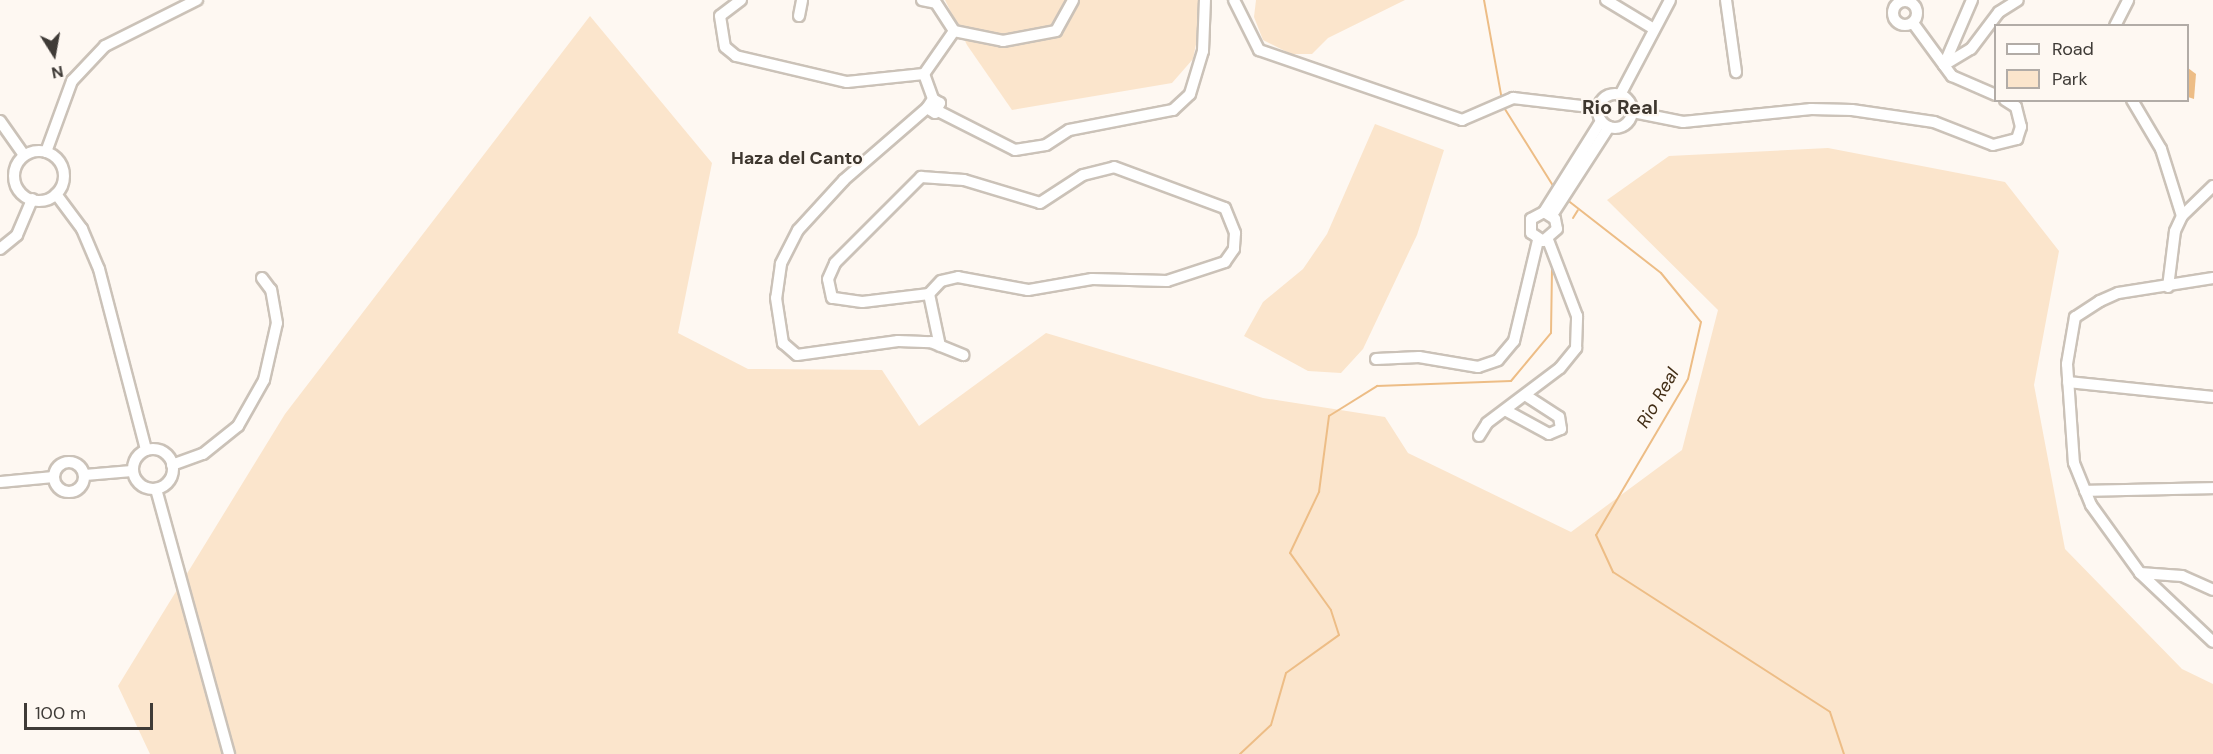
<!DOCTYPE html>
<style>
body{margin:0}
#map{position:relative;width:2213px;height:754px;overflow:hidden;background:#fef8f2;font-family:"DM Sans",sans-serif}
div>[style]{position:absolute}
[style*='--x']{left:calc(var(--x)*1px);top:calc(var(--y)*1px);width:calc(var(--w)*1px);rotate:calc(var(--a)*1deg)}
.green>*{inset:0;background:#fbe5cc}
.water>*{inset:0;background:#edbd86}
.stream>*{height:2px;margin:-1px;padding:0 1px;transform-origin:1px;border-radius:1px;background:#edbd86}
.roads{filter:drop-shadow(2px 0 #cbc2b8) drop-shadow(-2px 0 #cbc2b8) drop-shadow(0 2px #cbc2b8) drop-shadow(0 -2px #cbc2b8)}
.minor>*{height:10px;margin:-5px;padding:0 5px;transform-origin:5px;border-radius:5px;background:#fff}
.minor>.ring{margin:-5px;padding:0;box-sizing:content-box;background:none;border:10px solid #fff;border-radius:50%}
span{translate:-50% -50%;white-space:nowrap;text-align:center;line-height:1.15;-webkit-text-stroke:4.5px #fef8f2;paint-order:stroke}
.neighbourhood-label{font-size:18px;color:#3e372f;font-weight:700}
.water-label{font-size:18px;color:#422d15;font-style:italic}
.quarter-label{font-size:20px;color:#3e372f;font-weight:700}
.legend{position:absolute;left:1994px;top:24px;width:195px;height:78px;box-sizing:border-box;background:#fef8f2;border:2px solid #b2aca7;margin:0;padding:8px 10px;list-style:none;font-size:18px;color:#3f3b37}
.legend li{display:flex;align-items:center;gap:12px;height:30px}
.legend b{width:30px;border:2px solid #b2aca7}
.north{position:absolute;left:24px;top:24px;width:60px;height:60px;-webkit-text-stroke:4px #fef8f2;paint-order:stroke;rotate:169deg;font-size:16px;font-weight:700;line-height:24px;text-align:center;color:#3f3b37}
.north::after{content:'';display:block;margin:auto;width:21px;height:27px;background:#3f3b37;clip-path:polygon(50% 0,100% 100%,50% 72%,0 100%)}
.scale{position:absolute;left:24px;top:703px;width:129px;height:27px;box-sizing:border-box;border:3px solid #3f3b37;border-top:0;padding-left:8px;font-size:18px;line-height:21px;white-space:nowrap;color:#3f3b37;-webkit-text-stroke:4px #fef8f2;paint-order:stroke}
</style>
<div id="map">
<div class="green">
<i style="clip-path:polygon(945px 0,1205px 0,1193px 59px,1172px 83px,1012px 110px,967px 45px)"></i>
<i style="clip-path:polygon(1256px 0,1405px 0,1328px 38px,1312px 54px,1291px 54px,1263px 40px,1254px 17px)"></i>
<i style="clip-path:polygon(590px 16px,712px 163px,678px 333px,748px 369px,882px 370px,919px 426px,1046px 333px,1263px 398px,1385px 417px,1408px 453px,1571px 532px,1682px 450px,1718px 310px,1607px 200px,1669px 156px,1828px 148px,2005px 182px,2059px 251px,2034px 385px,2065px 549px,2182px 669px,2213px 684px,2213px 754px,150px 754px,118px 686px,285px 414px)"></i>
<i style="clip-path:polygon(1375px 124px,1444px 150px,1417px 235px,1363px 349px,1341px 373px,1308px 371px,1244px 336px,1263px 302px,1303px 269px,1327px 234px)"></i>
</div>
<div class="water">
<i style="clip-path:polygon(2188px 68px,2196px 74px,2194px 99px,2188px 97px)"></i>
</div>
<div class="stream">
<i style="--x:1484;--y:0;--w:102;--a:79.8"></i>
<i style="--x:1503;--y:106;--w:98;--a:57.9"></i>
<i style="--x:1566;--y:199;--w:120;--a:37.9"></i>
<i style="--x:1661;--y:273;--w:63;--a:50.8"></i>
<i style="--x:1701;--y:322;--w:58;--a:102.8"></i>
<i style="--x:1688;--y:379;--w:181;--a:120.5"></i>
<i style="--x:1596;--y:535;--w:41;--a:65.3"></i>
<i style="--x:1613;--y:572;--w:258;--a:32.8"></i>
<i style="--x:1830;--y:712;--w:44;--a:71.6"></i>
<i style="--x:1573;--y:218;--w:9;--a:-58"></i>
<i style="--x:1240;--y:754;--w:42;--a:-43.1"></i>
<i style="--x:1271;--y:725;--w:54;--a:-73.9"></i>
<i style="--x:1286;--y:673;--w:65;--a:-35.6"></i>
<i style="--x:1339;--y:635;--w:26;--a:-108"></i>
<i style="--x:1331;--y:610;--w:70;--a:-125.7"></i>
<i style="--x:1290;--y:553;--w:68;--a:-64.6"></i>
<i style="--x:1319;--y:492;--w:77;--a:-82.5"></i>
<i style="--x:1329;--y:416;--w:57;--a:-32"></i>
<i style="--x:1377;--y:386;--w:134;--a:-2.1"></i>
<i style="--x:1511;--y:381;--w:62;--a:-50.2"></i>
<i style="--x:1551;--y:333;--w:65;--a:-89.1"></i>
</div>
<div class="roads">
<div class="minor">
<i style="--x:741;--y:0;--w:26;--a:143"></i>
<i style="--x:720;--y:16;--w:31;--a:81"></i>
<i style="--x:725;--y:47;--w:14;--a:39"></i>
<i style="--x:736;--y:56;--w:114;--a:13.2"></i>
<i style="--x:847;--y:82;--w:77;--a:-5.9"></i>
<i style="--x:924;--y:74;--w:52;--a:-55.1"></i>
<i style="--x:922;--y:0;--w:14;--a:12"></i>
<i style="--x:936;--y:3;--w:33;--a:57"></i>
<i style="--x:954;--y:31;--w:50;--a:11.5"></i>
<i style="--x:1003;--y:41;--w:54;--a:-10.7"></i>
<i style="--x:1056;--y:31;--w:35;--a:-61"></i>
<i style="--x:1234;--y:0;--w:56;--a:63.4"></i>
<i style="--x:1259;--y:50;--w:215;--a:19"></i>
<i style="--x:1462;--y:120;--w:56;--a:-23.3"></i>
<i style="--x:1513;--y:98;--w:86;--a:6.7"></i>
<i style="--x:1606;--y:0;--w:56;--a:31.1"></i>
<i style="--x:1726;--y:0;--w:73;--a:82.1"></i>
<i style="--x:1972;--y:0;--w:71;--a:113.3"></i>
<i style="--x:1944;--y:65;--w:31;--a:-31"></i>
<i style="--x:1971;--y:49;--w:46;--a:-52.9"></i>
<i style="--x:1999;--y:12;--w:22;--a:-32"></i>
<i class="ring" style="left:1893px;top:1px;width:14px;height:14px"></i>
<i style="--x:799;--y:16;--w:16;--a:-79"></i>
<i style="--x:1913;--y:23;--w:66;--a:53.7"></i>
<i style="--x:1952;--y:76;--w:48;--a:23.4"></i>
<i style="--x:2115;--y:26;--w:29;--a:-63"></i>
<i style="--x:924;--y:74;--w:27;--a:70"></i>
<i style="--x:933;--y:99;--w:8;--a:30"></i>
<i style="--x:940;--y:103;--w:11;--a:117"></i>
<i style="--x:935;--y:113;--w:9;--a:-148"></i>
<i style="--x:927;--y:108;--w:11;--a:-56"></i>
<i class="ring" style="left:1598px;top:94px;width:24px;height:24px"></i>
<i style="--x:1620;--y:95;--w:107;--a:-62.2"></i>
<i style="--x:2132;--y:100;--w:57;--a:59.4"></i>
<i style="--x:2161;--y:149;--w:70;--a:72.6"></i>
<i style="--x:927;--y:108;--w:110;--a:139.1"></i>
<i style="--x:844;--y:180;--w:68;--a:132.6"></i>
<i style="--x:798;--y:230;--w:38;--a:117"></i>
<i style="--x:781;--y:264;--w:34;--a:98"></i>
<i style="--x:776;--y:298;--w:46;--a:81.2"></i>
<i style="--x:783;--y:343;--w:18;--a:41"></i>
<i style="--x:797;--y:355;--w:102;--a:-7.9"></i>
<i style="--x:898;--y:341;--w:33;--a:2"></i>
<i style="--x:931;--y:342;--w:35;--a:22"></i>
<i style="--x:938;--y:111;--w:86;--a:26.9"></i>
<i style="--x:1015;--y:150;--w:31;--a:-9"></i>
<i style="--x:1046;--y:145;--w:27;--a:-33"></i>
<i style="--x:1069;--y:130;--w:106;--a:-10.9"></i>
<i style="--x:1173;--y:110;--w:23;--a:-43"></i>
<i style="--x:1190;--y:94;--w:45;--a:-73.2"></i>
<i style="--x:1203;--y:51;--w:51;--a:-87.8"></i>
<i style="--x:1633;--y:112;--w:51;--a:11.3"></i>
<i style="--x:1683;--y:122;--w:129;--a:-5.8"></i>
<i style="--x:1811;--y:109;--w:41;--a:1.4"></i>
<i style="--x:1852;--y:110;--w:83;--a:8.3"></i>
<i style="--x:1934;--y:122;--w:63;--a:21.3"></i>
<i style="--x:1993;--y:145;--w:25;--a:-14"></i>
<i style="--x:2017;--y:139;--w:13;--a:-72"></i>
<i style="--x:2021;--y:127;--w:21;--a:-104"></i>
<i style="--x:2016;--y:107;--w:13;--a:-148"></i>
<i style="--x:0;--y:121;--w:42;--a:54.8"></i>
<i class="ring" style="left:14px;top:151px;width:40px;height:40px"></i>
<i style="--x:46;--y:152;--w:76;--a:-69.9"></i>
<i style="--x:72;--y:81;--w:48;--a:-46.7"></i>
<i style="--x:105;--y:46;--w:103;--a:-26.6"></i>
<i style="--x:1114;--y:167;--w:118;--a:20.3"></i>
<i style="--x:1225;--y:208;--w:27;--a:68"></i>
<i style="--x:1235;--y:233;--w:16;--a:94"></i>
<i style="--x:1234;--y:249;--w:16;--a:125"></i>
<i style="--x:1225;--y:262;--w:61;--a:161.9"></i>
<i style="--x:1167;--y:281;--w:75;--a:-178.5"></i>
<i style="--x:1092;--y:279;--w:65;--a:170.2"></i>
<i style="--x:1028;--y:290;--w:71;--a:-169.5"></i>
<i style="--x:958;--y:277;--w:17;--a:167"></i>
<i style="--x:941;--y:281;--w:18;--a:133"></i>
<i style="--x:929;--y:294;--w:67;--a:173.2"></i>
<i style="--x:862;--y:302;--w:30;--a:-172"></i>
<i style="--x:832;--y:298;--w:19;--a:-102"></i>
<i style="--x:828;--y:279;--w:17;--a:-66"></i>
<i style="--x:835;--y:263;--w:122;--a:-45"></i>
<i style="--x:921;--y:177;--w:43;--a:4"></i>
<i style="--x:964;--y:180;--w:79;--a:16.8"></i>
<i style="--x:1040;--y:203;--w:51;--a:-33.1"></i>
<i style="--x:1083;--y:175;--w:32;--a:-14"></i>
<i style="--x:56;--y:194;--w:44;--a:53.4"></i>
<i style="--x:82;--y:229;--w:43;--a:67"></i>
<i style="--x:99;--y:269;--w:187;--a:75.4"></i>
<i style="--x:1544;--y:212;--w:13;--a:32"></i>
<i style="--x:1555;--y:219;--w:10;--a:79"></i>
<i style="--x:1557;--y:229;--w:18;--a:139"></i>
<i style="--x:1543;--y:241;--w:14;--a:-146"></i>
<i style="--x:1531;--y:233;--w:14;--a:-90"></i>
<i style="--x:1531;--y:219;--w:15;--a:-28"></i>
<i style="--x:1544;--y:212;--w:107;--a:-57.9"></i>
<i style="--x:1552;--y:215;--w:105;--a:-57.1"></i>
<i style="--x:0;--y:249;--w:22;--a:-39"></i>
<i style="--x:17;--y:235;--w:39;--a:-67"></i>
<i style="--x:2213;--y:278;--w:96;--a:171"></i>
<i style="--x:2118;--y:293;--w:20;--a:156"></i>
<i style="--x:2100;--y:301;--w:30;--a:147"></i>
<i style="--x:2075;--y:317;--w:48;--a:99.7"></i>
<i style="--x:2067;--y:364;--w:99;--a:86"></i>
<i style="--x:2074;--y:463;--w:45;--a:68"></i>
<i style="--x:2091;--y:505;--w:84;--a:54.2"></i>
<i style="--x:2140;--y:573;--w:100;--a:43.4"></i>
<i style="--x:2168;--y:287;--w:56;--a:-82.9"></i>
<i style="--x:2175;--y:231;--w:17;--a:-65"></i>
<i style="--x:2182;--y:216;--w:43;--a:-44.1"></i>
<i style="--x:929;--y:294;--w:53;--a:78.1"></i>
<i style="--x:1376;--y:359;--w:43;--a:-2.7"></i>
<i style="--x:1419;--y:357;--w:60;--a:9.6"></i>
<i style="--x:1478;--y:367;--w:21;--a:-19"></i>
<i style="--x:1498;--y:360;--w:25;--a:-50"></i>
<i style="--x:1514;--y:341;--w:104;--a:-76.6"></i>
<i style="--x:2068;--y:382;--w:146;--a:5.9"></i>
<i style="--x:1505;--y:410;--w:50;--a:28.6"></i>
<i style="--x:1549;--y:434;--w:13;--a:-23"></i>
<i style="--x:1561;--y:429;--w:12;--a:-99"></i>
<i style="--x:1559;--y:417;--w:40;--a:-147.1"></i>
<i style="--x:1479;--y:436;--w:15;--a:-58"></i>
<i style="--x:1487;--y:423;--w:91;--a:-37"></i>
<i style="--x:1560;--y:368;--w:26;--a:-51"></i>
<i style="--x:1576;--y:348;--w:32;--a:-88"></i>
<i style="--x:1577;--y:316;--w:81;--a:-110.9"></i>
<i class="ring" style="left:133px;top:449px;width:30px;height:30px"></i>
<i class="ring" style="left:54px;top:462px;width:20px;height:20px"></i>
<i style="--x:172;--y:465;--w:33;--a:-20"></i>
<i style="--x:203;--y:454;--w:45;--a:-38.7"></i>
<i style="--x:238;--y:426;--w:53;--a:-60.5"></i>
<i style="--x:264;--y:380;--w:58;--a:-77.2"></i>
<i style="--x:277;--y:323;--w:34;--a:-100"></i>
<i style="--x:271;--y:290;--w:15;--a:-127"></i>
<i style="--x:85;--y:475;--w:47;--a:-4.9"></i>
<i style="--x:0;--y:482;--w:54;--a:-5.3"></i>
<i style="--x:156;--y:489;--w:275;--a:74.6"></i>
<i style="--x:2085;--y:491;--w:128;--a:-1.3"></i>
<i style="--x:2140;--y:573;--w:42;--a:4.1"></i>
<i style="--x:2182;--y:576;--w:34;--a:24"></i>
</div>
</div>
<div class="neighbourhood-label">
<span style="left:797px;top:158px">Haza del Canto</span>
</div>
<div class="water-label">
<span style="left:1658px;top:398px;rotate:-60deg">Rio Real</span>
</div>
<div class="quarter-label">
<span style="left:1620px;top:107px">Rio Real</span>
</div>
<ul class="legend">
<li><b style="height:8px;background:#fff"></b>Road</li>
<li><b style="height:16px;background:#fbe5cc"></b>Park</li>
</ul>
<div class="north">N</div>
<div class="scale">100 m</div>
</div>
